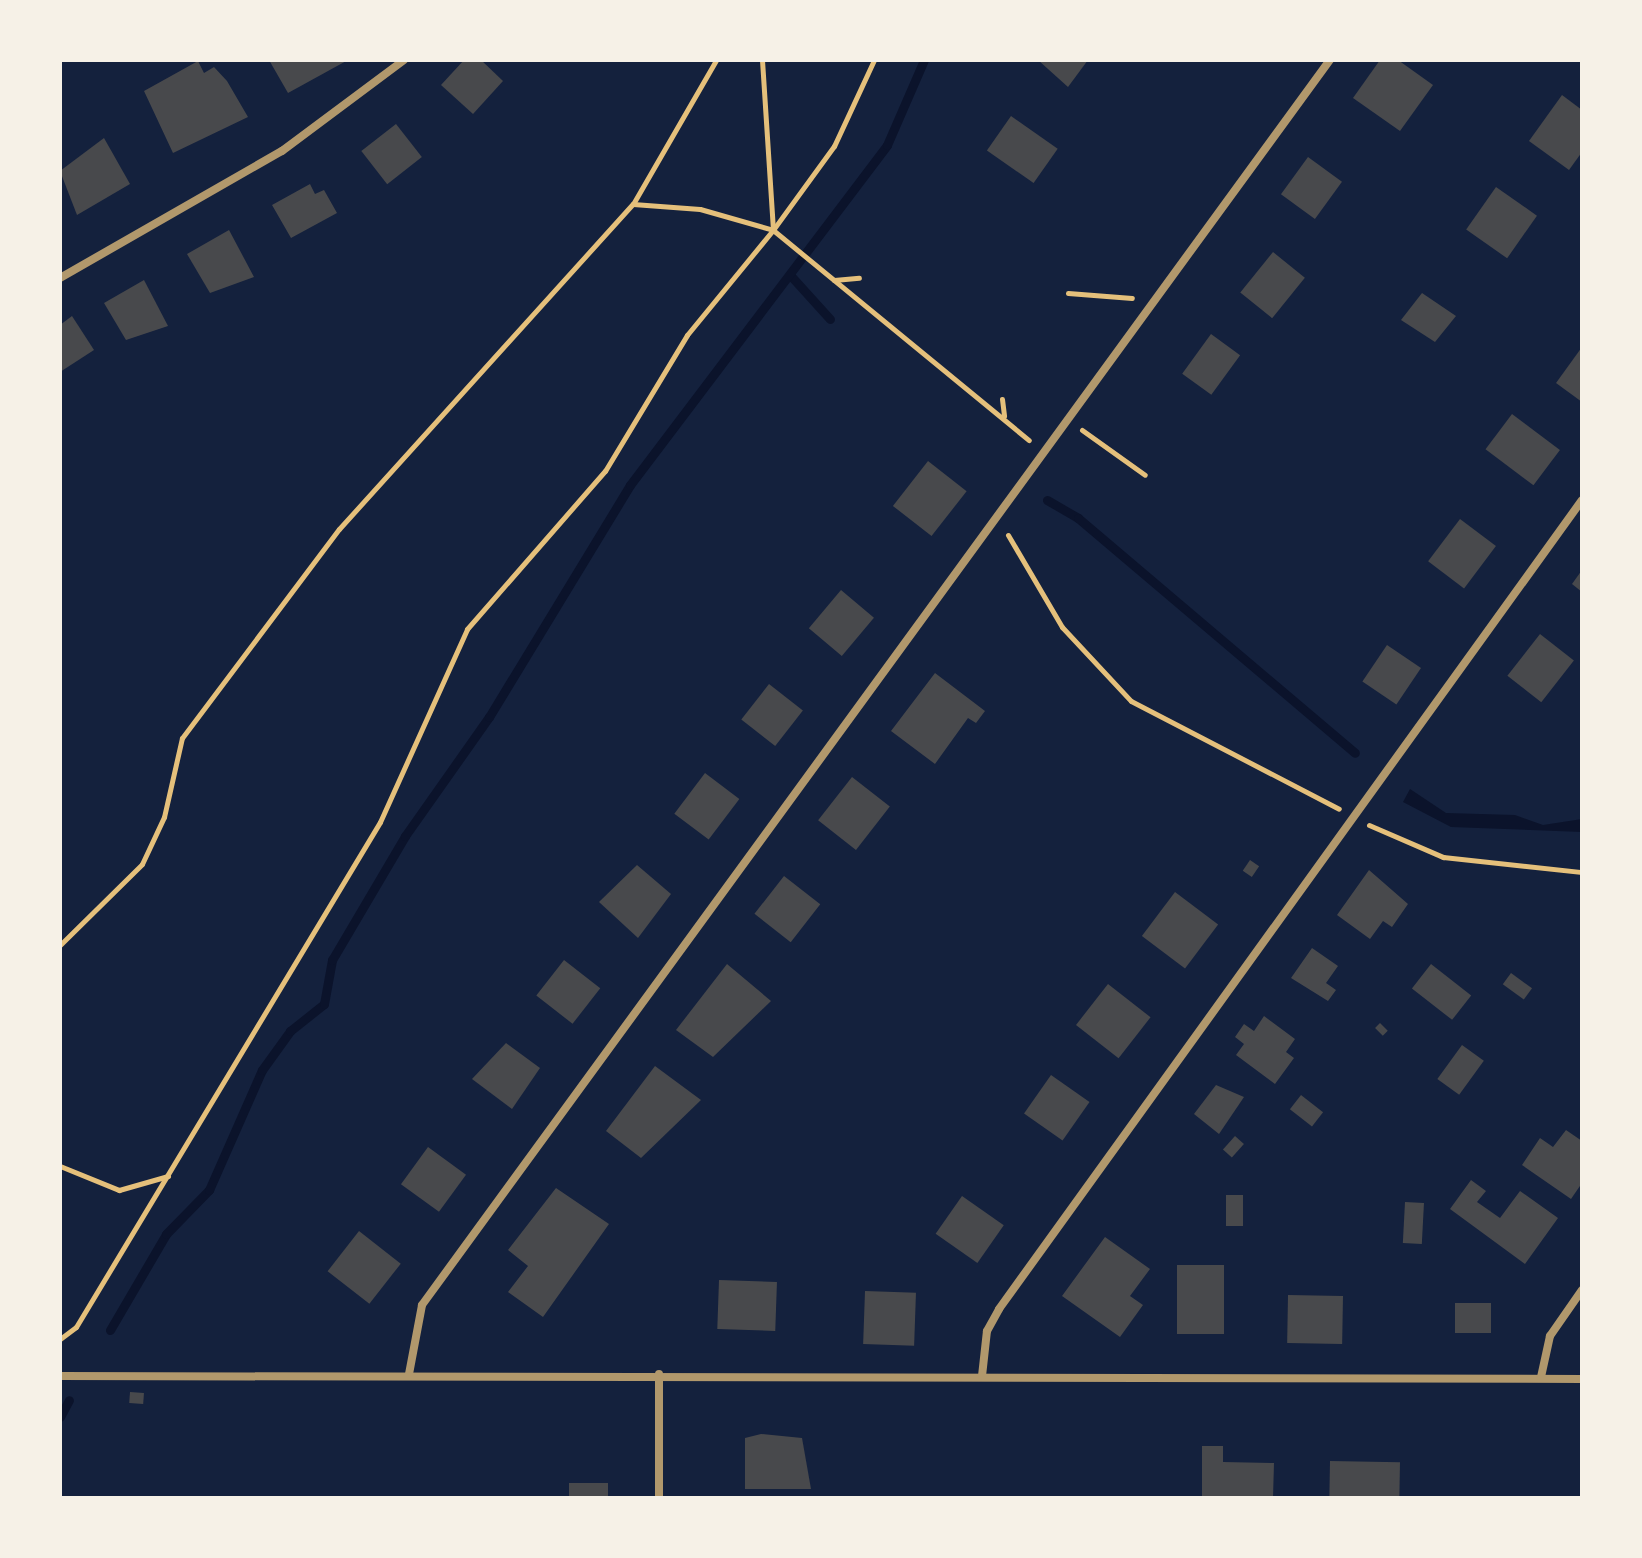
<!DOCTYPE html>
<style>
body{margin:0}
#map{position:relative;width:1642px;height:1558px;overflow:hidden;background:#14213d;font-family:Overpass,sans-serif}
div>[style]{position:absolute}
[style*='--x']{left:calc(var(--x)*1px);top:calc(var(--y)*1px);width:calc(var(--w)*1px);rotate:calc(var(--a)*1deg)}
.water>*{inset:0;background:#0b132b}
.stream>*{height:9px;margin:-4.5px;padding:0 4.5px;transform-origin:4.5px;border-radius:4.5px;background:#0b132b}
.building>*{inset:0;background:#48494c;transform-origin:0 0}
.path>*{height:5px;margin:-2.5px;padding:0 2.5px;transform-origin:2.5px;border-radius:2.5px;background:#e5c07b}
.minor>*{height:8px;margin:-4px;padding:0 4px;transform-origin:4px;border-radius:4px;background:#b1986c}
span{translate:-50% -50%;white-space:nowrap;text-align:center;line-height:1.15;-webkit-text-stroke:8px #f6f1e7;paint-order:stroke}
.frame{position:absolute;inset:0;border:62px solid #f6f1e7;pointer-events:none}
</style>
<div id="map">
<div class="water">
<i style="clip-path:polygon(1410px 789px,1446px 813px,1515px 815px,1543px 825px,1582px 819px,1582px 832px,1451px 827px,1403px 802px)"></i>
</div>
<div class="stream">
<i style="--x:791;--y:276;--w:58;--a:47.8"></i>
<i style="--x:1047;--y:500;--w:36;--a:30"></i>
<i style="--x:1078;--y:518;--w:363;--a:40.3"></i>
<i style="--x:110;--y:1330;--w:111;--a:-59.7"></i>
<i style="--x:166;--y:1234;--w:62;--a:-45.7"></i>
<i style="--x:209;--y:1190;--w:131;--a:-66.2"></i>
<i style="--x:262;--y:1070;--w:48;--a:-54.3"></i>
<i style="--x:290;--y:1031;--w:43;--a:-38.5"></i>
<i style="--x:324;--y:1004;--w:45;--a:-79.7"></i>
<i style="--x:332;--y:960;--w:144;--a:-59.5"></i>
<i style="--x:405;--y:836;--w:146;--a:-54.8"></i>
<i style="--x:489;--y:717;--w:271;--a:-58.7"></i>
<i style="--x:630;--y:485;--w:426;--a:-52.9"></i>
<i style="--x:887;--y:145;--w:93;--a:-66.5"></i>
<i style="--x:60;--y:1417;--w:19;--a:-62"></i>
</div>
<div class="building">
<i style="clip-path:polygon(269px 60px,348px 60px,288px 93px)"></i>
<i style="clip-path:polygon(464px 60px,481px 60px,503px 81px,473px 114px,441px 85px)"></i>
<i style="clip-path:polygon(1038px 60px,1088px 60px,1068px 87px)"></i>
<i style="clip-path:polygon(1380px 60px,1398px 60px,1433px 85px,1400px 131px,1353px 98px)"></i>
<i style="clip-path:polygon(198px 61px,204px 73px,214px 67px,227px 81px,248px 117px,173px 153px,144px 91px)"></i>
<i style="clip-path:polygon(1562px 95px,1582px 110px,1582px 152px,1569px 170px,1529px 141px)"></i>
<i style="left:1011px;top:116px;width:57px;height:42px;rotate:35deg"></i>
<i style="left:396px;top:124px;width:42px;height:44px;rotate:52deg"></i>
<i style="clip-path:polygon(104px 138px,130px 184px,77px 215px,60px 171px)"></i>
<i style="left:1308px;top:157px;width:42px;height:46px;rotate:36deg"></i>
<i style="clip-path:polygon(310px 184px,315px 194px,324px 190px,337px 213px,291px 238px,272px 205px)"></i>
<i style="left:1496px;top:187px;width:50px;height:52px;rotate:35deg"></i>
<i style="clip-path:polygon(229px 230px,254px 277px,210px 293px,187px 254px)"></i>
<i style="left:1273px;top:252px;width:41px;height:52px;rotate:39deg"></i>
<i style="clip-path:polygon(144px 280px,168px 326px,126px 340px,104px 303px)"></i>
<i style="clip-path:polygon(1422px 293px,1456px 316px,1435px 342px,1401px 320px)"></i>
<i style="clip-path:polygon(72px 316px,94px 350px,60px 372px,60px 325px)"></i>
<i style="left:1211px;top:334px;width:36px;height:49px;rotate:36deg"></i>
<i style="clip-path:polygon(1582px 347px,1582px 402px,1556px 383px)"></i>
<i style="left:1512px;top:414px;width:60px;height:44px;rotate:37deg"></i>
<i style="left:928px;top:461px;width:49px;height:57px;rotate:38deg"></i>
<i style="left:1460px;top:519px;width:45px;height:53px;rotate:37deg"></i>
<i style="clip-path:polygon(1582px 570px,1582px 592px,1572px 584px)"></i>
<i style="left:841px;top:590px;width:43px;height:50px;rotate:40deg"></i>
<i style="left:1540px;top:634px;width:43px;height:53px;rotate:38deg"></i>
<i style="left:1387px;top:645px;width:41px;height:44px;rotate:34deg"></i>
<i style="clip-path:polygon(935px 673px,985px 711px,976px 723px,968px 718px,935px 764px,891px 731px)"></i>
<i style="left:769px;top:684px;width:43px;height:45px;rotate:38deg"></i>
<i style="left:705px;top:773px;width:43px;height:51px;rotate:37deg"></i>
<i style="left:852px;top:777px;width:48px;height:55px;rotate:38deg"></i>
<i style="left:1250px;top:860px;width:11px;height:13px;rotate:34deg"></i>
<i style="clip-path:polygon(637px 865px,671px 894px,638px 938px,599px 902px)"></i>
<i style="clip-path:polygon(1369px 870px,1408px 904px,1392px 927px,1383px 921px,1370px 939px,1337px 915px)"></i>
<i style="left:784px;top:876px;width:46px;height:48px;rotate:38deg"></i>
<i style="left:1175px;top:892px;width:54px;height:55px;rotate:37deg"></i>
<i style="clip-path:polygon(1312px 948px,1338px 966px,1326px 983px,1336px 990px,1328px 1001px,1291px 978px)"></i>
<i style="left:564px;top:960px;width:46px;height:45px;rotate:38deg"></i>
<i style="clip-path:polygon(727px 964px,771px 1001px,713px 1057px,676px 1030px)"></i>
<i style="left:1431px;top:964px;width:51px;height:31px;rotate:38deg"></i>
<i style="left:1511px;top:973px;width:26px;height:14px;rotate:36deg"></i>
<i style="left:1108px;top:984px;width:54px;height:52px;rotate:38deg"></i>
<i style="clip-path:polygon(1264px 1016px,1295px 1039px,1286px 1052px,1294px 1058px,1275px 1084px,1236px 1055px,1244px 1044px,1235px 1037px,1244px 1024px,1254px 1031px)"></i>
<i style="left:1380px;top:1023px;width:11px;height:7px;rotate:45deg"></i>
<i style="clip-path:polygon(506px 1043px,540px 1068px,512px 1109px,472px 1079px)"></i>
<i style="left:1462px;top:1045px;width:27px;height:42px;rotate:36deg"></i>
<i style="clip-path:polygon(655px 1066px,701px 1100px,641px 1158px,606px 1131px)"></i>
<i style="left:1051px;top:1075px;width:47px;height:47px;rotate:35deg"></i>
<i style="clip-path:polygon(1216px 1085px,1244px 1097px,1219px 1134px,1194px 1114px)"></i>
<i style="left:1301px;top:1095px;width:28px;height:18px;rotate:38deg"></i>
<i style="clip-path:polygon(1566px 1130px,1582px 1141px,1582px 1183px,1571px 1199px,1522px 1165px,1540px 1138px,1553px 1147px)"></i>
<i style="left:1235px;top:1136px;width:12px;height:18px;rotate:42deg"></i>
<i style="left:428px;top:1147px;width:47px;height:46px;rotate:36deg"></i>
<i style="clip-path:polygon(1471px 1180px,1486px 1191px,1477px 1202px,1500px 1218px,1520px 1191px,1558px 1218px,1525px 1264px,1450px 1209px)"></i>
<i style="clip-path:polygon(556px 1188px,609px 1224px,543px 1317px,508px 1292px,528px 1266px,508px 1250px)"></i>
<i style="left:1226px;top:1195px;width:17px;height:31px"></i>
<i style="left:962px;top:1196px;width:51px;height:46px;rotate:35deg"></i>
<i style="left:1405px;top:1202px;width:19px;height:41px;rotate:3deg"></i>
<i style="left:359px;top:1231px;width:53px;height:51px;rotate:38deg"></i>
<i style="clip-path:polygon(1105px 1237px,1150px 1269px,1130px 1296px,1143px 1305px,1120px 1337px,1062px 1296px)"></i>
<i style="left:1224px;top:1265px;width:69px;height:47px;rotate:90deg"></i>
<i style="left:719px;top:1280px;width:58px;height:49px;rotate:2deg"></i>
<i style="left:865px;top:1291px;width:51px;height:53px;rotate:2deg"></i>
<i style="left:1288px;top:1295px;width:55px;height:48px;rotate:1deg"></i>
<i style="left:1455px;top:1303px;width:36px;height:30px"></i>
<i style="left:130px;top:1392px;width:14px;height:11px;rotate:4deg"></i>
<i style="clip-path:polygon(761px 1434px,802px 1438px,811px 1489px,745px 1489px,745px 1438px)"></i>
<i style="clip-path:polygon(1202px 1446px,1223px 1446px,1223px 1462px,1274px 1463px,1273px 1498px,1202px 1498px)"></i>
<i style="left:1330px;top:1461px;width:70px;height:37px;rotate:1deg"></i>
<i style="left:569px;top:1483px;width:39px;height:15px"></i>
</div>
<div class="path">
<i style="--x:874;--y:60;--w:95;--a:114.9"></i>
<i style="--x:834;--y:146;--w:104;--a:126"></i>
<i style="--x:773;--y:230;--w:331;--a:39.4"></i>
<i style="--x:633;--y:204;--w:67;--a:4.3"></i>
<i style="--x:700;--y:209;--w:76;--a:16"></i>
<i style="--x:834;--y:280;--w:25;--a:-5"></i>
<i style="--x:1068;--y:293;--w:64;--a:4.5"></i>
<i style="--x:1002;--y:399;--w:17;--a:83"></i>
<i style="--x:1082;--y:430;--w:77;--a:35.5"></i>
<i style="--x:1008;--y:535;--w:107;--a:59.6"></i>
<i style="--x:1062;--y:627;--w:101;--a:47"></i>
<i style="--x:1131;--y:701;--w:234;--a:27.4"></i>
<i style="--x:1369;--y:825;--w:81;--a:23.4"></i>
<i style="--x:1443;--y:857;--w:140;--a:6.2"></i>
<i style="--x:60;--y:945;--w:115;--a:-44.6"></i>
<i style="--x:142;--y:864;--w:52;--a:-64.9"></i>
<i style="--x:164;--y:817;--w:81;--a:-77.2"></i>
<i style="--x:182;--y:738;--w:261;--a:-53.1"></i>
<i style="--x:339;--y:529;--w:438;--a:-47.9"></i>
<i style="--x:633;--y:204;--w:166;--a:-60"></i>
<i style="--x:60;--y:1166;--w:64;--a:22.1"></i>
<i style="--x:119;--y:1190;--w:51;--a:-15.9"></i>
<i style="--x:60;--y:1339;--w:20;--a:-37"></i>
<i style="--x:76;--y:1327;--w:589;--a:-58.95"></i>
<i style="--x:380;--y:822;--w:212;--a:-65.7"></i>
<i style="--x:467;--y:629;--w:210;--a:-48.9"></i>
<i style="--x:605;--y:471;--w:159;--a:-58.9"></i>
<i style="--x:687;--y:335;--w:136;--a:-50.7"></i>
<i style="--x:773;--y:230;--w:170;--a:-93.7"></i>
</div>
<div class="minor">
<i style="--x:60;--y:278;--w:256;--a:-29.8"></i>
<i style="--x:282;--y:151;--w:152;--a:-36.7"></i>
<i style="--x:409;--y:1374;--w:70;--a:-79.3"></i>
<i style="--x:422;--y:1305;--w:1541;--a:-53.9"></i>
<i style="--x:60;--y:1376;--w:1522;--a:0.11"></i>
<i style="--x:982;--y:1376;--w:45;--a:-83.7"></i>
<i style="--x:987;--y:1331;--w:25;--a:-61"></i>
<i style="--x:999;--y:1309;--w:997;--a:-54.22"></i>
<i style="--x:1541;--y:1377;--w:42;--a:-77.6"></i>
<i style="--x:1550;--y:1336;--w:56;--a:-55.2"></i>
<i style="--x:659;--y:1498;--w:124;--a:-90"></i>
</div>
<div class="frame"></div>
</div>
